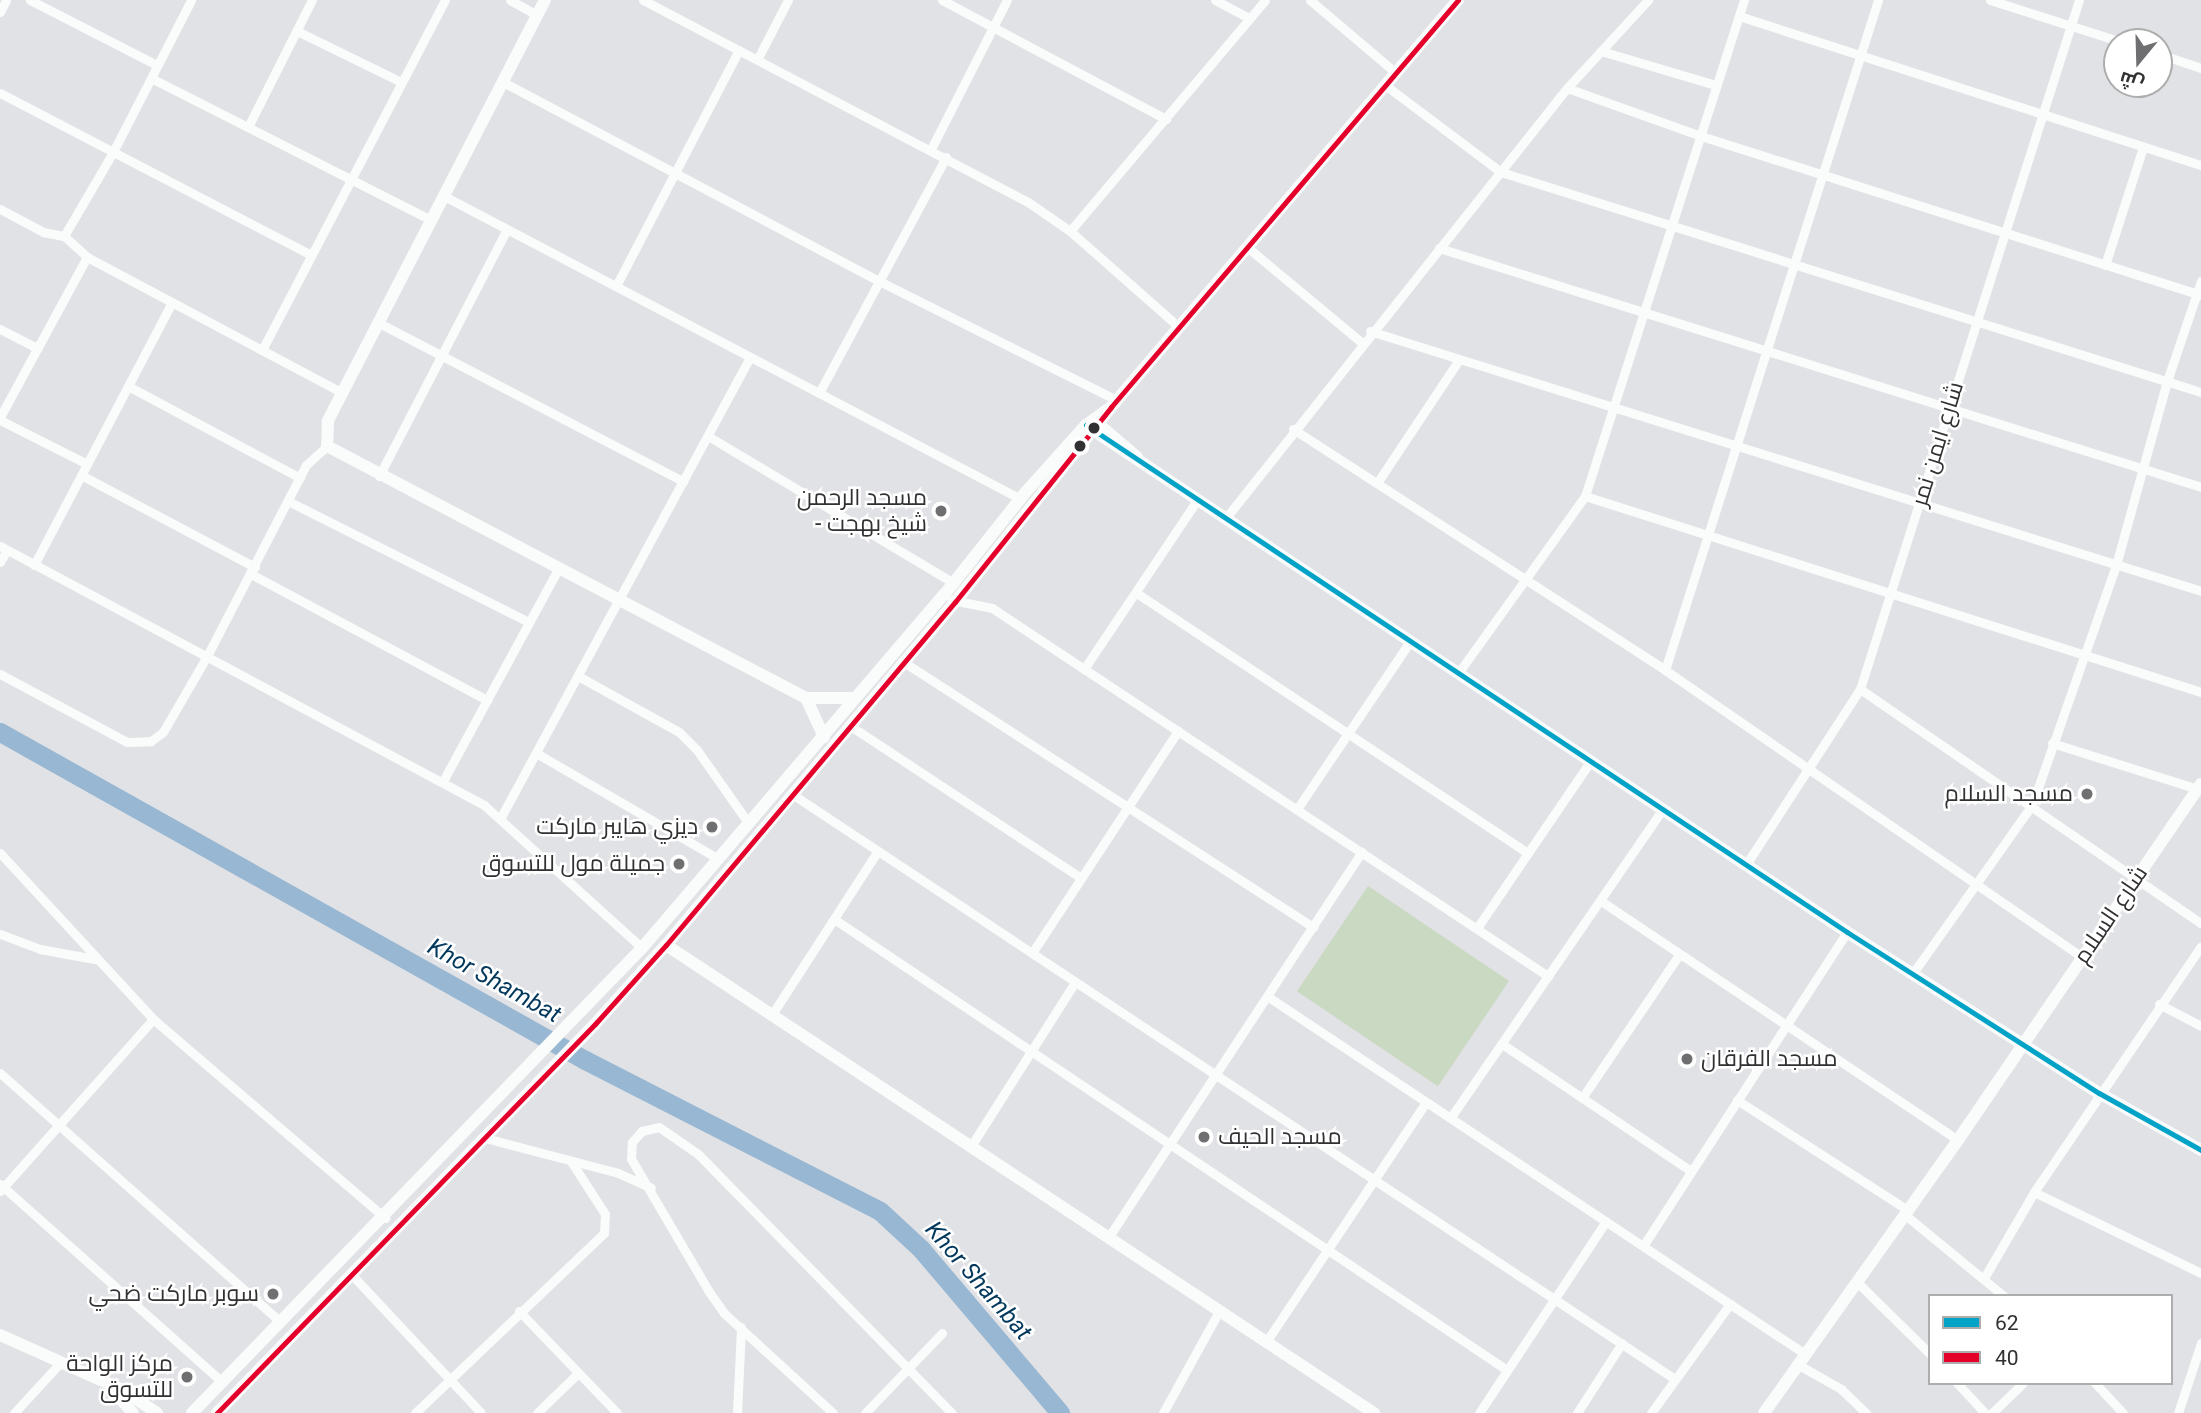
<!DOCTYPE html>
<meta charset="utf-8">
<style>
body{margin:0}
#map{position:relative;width:2201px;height:1413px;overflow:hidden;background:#e1e2e5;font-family:Roboto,Cairo,sans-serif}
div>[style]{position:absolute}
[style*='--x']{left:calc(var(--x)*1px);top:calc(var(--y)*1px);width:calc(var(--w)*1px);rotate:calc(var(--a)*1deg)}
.green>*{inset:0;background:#cad9c1;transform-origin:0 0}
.river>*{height:19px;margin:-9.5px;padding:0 9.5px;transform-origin:9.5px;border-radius:9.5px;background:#98b7d3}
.street>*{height:9px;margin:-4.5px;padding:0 4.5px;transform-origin:4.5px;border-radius:4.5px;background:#fafbfb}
.secondary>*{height:12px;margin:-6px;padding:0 6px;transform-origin:6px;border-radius:6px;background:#fafbfb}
.bus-1>*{height:5px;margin:-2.5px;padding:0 2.5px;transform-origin:2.5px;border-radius:2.5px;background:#02a3c6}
.bus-2>*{height:5px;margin:-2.5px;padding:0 2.5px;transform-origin:2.5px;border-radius:2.5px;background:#e4002b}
.dots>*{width:19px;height:19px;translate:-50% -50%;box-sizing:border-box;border:4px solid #fff;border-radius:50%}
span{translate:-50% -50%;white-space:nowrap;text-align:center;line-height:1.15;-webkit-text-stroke:5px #fff;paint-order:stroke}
.street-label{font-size:23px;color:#313133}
.poi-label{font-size:23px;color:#313133}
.right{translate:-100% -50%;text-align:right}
.left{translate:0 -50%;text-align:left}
.water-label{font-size:24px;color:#03385d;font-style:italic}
.legend{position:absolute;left:1928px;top:1294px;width:245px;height:91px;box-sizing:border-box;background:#fff;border:2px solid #adadad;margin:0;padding:9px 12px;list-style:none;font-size:21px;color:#313133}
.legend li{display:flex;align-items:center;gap:14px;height:35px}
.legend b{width:35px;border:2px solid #adadad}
.north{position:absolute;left:2103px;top:28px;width:70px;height:70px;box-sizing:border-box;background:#fff;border:2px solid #adadad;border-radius:50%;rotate:199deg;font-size:19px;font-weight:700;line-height:28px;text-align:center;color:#313133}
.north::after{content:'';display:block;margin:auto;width:24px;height:32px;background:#6f6f71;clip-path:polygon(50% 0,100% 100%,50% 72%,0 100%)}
</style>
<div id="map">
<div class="green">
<i style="left:1368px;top:886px;width:170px;height:127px;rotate:34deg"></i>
</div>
<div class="river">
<i style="--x:0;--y:732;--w:671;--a:29.28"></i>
<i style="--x:585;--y:1060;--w:331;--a:27.1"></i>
<i style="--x:880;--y:1211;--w:56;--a:42.8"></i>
<i style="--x:921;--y:1249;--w:215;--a:49.7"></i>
</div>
<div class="street">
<i style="--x:30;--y:0;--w:143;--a:27.1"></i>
<i style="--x:510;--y:0;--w:31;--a:29"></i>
<i style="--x:643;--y:0;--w:435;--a:27.7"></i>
<i style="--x:1028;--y:202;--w:51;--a:34.6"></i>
<i style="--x:1070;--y:231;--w:145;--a:41.4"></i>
<i style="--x:942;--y:0;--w:254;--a:28"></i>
<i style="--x:1215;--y:0;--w:38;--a:28"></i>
<i style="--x:1310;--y:0;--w:113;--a:40.3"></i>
<i style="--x:1990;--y:0;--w:139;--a:17.7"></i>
<i style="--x:0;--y:12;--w:13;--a:-63"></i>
<i style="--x:1739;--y:16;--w:485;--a:17.9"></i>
<i style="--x:297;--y:31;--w:116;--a:26.1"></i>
<i style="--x:1601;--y:51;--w:120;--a:16.5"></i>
<i style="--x:2159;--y:54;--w:44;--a:18.4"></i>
<i style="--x:758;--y:58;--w:65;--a:-62.7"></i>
<i style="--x:151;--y:78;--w:314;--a:26.9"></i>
<i style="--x:503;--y:82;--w:428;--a:27.9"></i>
<i style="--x:881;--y:282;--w:264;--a:26.6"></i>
<i style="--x:1385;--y:85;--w:145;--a:36.9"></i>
<i style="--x:1501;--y:172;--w:734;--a:17.45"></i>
<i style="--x:1567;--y:88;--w:142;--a:19.7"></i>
<i style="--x:1701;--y:136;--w:525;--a:17.64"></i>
<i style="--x:0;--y:93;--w:351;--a:27.5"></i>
<i style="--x:248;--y:127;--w:142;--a:-63.3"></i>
<i style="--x:931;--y:149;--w:167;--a:-63"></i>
<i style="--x:444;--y:196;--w:652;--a:27.71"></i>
<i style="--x:0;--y:209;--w:49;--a:28.1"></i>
<i style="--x:43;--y:232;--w:21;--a:11"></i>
<i style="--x:64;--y:236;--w:31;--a:42"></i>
<i style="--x:87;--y:257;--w:290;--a:28"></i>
<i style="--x:1070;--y:231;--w:302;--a:-49.8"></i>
<i style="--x:64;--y:236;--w:97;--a:-59.7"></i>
<i style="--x:113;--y:152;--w:171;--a:-62.8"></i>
<i style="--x:1247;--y:247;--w:148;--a:39.8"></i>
<i style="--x:1439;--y:248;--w:799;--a:17.41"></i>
<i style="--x:2105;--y:265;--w:124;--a:-72.1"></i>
<i style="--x:616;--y:286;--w:266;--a:-62.5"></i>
<i style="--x:379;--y:323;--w:343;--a:27.5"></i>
<i style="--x:0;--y:329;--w:42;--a:27.2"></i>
<i style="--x:1370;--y:331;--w:871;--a:17.37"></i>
<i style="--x:262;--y:350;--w:395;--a:-62.4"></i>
<i style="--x:128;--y:386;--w:195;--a:28.1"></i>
<i style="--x:819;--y:393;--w:268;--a:-61.7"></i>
<i style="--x:0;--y:417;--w:182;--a:-61.5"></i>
<i style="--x:0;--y:420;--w:97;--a:26.8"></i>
<i style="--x:1293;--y:429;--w:443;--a:32.9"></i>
<i style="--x:1665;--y:670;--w:506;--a:34.54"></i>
<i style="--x:708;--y:436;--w:287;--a:30.9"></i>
<i style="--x:81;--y:475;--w:197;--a:27.9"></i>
<i style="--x:379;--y:476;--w:278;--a:-62.6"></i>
<i style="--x:1377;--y:483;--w:146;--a:-56.4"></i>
<i style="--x:1585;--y:496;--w:646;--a:17.65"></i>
<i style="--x:288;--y:501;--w:270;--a:26.7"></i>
<i style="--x:1225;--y:519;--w:550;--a:-51.57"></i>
<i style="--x:1567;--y:88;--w:120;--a:-47.4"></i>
<i style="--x:0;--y:546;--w:549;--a:28.15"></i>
<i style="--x:484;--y:805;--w:213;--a:42.1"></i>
<i style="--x:0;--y:562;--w:14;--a:-60"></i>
<i style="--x:34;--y:565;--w:295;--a:-62.3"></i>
<i style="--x:251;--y:574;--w:268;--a:28.1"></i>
<i style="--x:1138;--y:594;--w:468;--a:33.6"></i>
<i style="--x:952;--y:600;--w:41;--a:11.3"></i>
<i style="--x:992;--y:608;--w:667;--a:33.5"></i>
<i style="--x:902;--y:661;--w:490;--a:32.9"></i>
<i style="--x:1084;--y:669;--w:203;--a:-56.2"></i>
<i style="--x:1665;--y:670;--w:703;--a:-72.36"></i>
<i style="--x:1459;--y:672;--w:216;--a:-54.4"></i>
<i style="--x:1585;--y:496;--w:521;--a:-72.23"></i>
<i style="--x:0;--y:674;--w:144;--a:28.2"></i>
<i style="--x:127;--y:742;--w:24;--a:-2"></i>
<i style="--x:151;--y:741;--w:15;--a:-37"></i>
<i style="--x:163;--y:732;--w:88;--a:-59.9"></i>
<i style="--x:207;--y:656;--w:215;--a:-62.6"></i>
<i style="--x:306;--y:465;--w:28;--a:-42"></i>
<i style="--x:578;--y:676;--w:115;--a:29"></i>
<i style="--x:679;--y:732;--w:25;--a:45"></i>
<i style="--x:697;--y:750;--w:90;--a:54.9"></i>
<i style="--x:1860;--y:689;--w:414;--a:34.5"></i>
<i style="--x:849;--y:725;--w:278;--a:33.4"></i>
<i style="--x:2052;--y:743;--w:153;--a:17.5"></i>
<i style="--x:536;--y:753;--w:211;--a:30.1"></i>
<i style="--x:443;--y:781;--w:241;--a:-61.5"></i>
<i style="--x:792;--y:794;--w:1059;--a:33.53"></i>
<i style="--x:1297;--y:809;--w:204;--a:-56"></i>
<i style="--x:501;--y:817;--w:523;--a:-61.57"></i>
<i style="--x:0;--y:853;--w:226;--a:47.3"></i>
<i style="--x:153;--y:1019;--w:306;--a:40.6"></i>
<i style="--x:1747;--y:863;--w:207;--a:-57"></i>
<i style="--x:1860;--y:689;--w:723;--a:-72.37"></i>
<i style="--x:1601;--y:901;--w:430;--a:33.8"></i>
<i style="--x:834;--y:919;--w:810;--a:33.83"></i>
<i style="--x:1477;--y:928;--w:203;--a:-55.8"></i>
<i style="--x:0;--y:934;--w:43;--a:20.6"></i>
<i style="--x:40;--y:949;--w:55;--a:10.5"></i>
<i style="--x:1032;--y:953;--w:266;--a:-56.7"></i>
<i style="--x:1913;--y:973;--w:206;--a:-54.7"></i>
<i style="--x:2032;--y:805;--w:254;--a:-70.7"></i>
<i style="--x:2116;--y:565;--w:191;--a:-74.5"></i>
<i style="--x:2167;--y:381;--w:106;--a:-71.2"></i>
<i style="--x:1267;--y:996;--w:646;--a:33.64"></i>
<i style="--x:2159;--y:1004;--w:47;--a:27.6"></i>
<i style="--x:771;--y:1016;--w:195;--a:-57.1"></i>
<i style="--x:1502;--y:1044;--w:228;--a:33.9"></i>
<i style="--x:0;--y:1073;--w:375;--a:41.6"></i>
<i style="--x:1582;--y:1098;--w:173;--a:-55.9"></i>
<i style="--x:1737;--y:1100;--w:203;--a:32.8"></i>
<i style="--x:1451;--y:1117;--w:375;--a:-55.5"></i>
<i style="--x:485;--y:1138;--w:138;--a:14.7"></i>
<i style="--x:618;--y:1173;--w:36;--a:24"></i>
<i style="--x:971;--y:1146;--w:194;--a:-57.6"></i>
<i style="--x:0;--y:1184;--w:297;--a:41.7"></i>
<i style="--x:0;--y:1191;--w:230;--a:-48.3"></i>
<i style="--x:2034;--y:1192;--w:186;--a:25.9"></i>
<i style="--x:1904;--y:1214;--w:129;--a:39.4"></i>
<i style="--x:1108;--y:1238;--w:462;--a:-56.7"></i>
<i style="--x:1643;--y:1246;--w:374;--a:-57"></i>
<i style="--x:353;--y:1276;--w:187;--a:46.9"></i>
<i style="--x:1984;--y:1278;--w:99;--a:-59.8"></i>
<i style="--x:2034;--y:1192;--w:297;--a:-55.8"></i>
<i style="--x:1856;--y:1281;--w:104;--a:44.6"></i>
<i style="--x:519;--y:1311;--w:141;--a:46.1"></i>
<i style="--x:1266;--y:1342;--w:288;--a:-56.3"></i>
<i style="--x:1797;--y:1364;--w:51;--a:29.6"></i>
<i style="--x:1841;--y:1389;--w:35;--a:44"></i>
<i style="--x:1957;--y:1383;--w:41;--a:47"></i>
<i style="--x:2095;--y:1383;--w:41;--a:47"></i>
<i style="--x:14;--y:1413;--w:68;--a:-47.4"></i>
<i style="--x:415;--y:1413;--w:261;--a:-43.6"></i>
<i style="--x:604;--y:1233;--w:19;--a:-87"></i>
<i style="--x:605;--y:1214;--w:61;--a:-122.9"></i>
<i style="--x:537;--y:1413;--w:57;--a:-44.3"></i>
<i style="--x:737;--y:1413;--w:86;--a:-87.3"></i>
<i style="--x:833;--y:1413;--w:148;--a:-137.5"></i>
<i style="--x:724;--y:1313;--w:28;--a:-125"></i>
<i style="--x:708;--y:1290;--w:152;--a:-120.4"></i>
<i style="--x:631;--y:1159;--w:17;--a:-87"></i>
<i style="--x:632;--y:1142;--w:15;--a:-48"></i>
<i style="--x:642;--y:1131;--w:17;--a:-13"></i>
<i style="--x:659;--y:1127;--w:47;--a:34.7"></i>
<i style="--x:698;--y:1154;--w:363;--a:45.6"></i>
<i style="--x:865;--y:1413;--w:111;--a:-46.1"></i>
<i style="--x:1163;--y:1413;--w:116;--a:-61.2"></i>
<i style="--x:1479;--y:1413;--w:230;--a:-56.5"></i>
<i style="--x:1577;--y:1413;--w:83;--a:-57.3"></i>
<i style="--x:1651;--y:1413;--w:135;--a:-54.1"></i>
<i style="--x:1992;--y:1413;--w:43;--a:-44.1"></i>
<i style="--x:2178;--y:1413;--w:74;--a:-71.8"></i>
</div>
<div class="secondary">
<i style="--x:545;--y:0;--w:474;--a:117.3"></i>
<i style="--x:328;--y:421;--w:25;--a:92"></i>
<i style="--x:327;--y:446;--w:541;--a:27.75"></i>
<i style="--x:806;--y:698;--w:48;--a:0"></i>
<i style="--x:1096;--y:422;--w:54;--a:40.5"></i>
<i style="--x:1090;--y:428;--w:909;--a:33.66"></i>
<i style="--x:1847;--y:932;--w:299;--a:32.6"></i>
<i style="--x:2099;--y:1093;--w:117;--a:29.2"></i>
<i style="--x:806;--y:698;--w:43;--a:65.2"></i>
<i style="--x:666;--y:945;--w:849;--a:33.47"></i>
<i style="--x:0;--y:1335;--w:135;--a:24.1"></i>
<i style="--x:123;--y:1390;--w:41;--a:34.1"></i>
<i style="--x:111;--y:1388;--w:33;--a:49"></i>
<i style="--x:192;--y:1413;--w:647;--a:-45.94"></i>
<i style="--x:642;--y:948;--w:465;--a:-49.5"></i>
<i style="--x:944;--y:595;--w:129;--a:-51.6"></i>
<i style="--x:1024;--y:494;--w:93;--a:-48.1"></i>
<i style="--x:1086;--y:425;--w:27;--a:-36"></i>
<i style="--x:217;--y:1413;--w:542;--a:-45.82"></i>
<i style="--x:595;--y:1024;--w:106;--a:-48.1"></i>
<i style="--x:666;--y:945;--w:449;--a:-49.9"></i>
<i style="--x:955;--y:602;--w:250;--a:-51.3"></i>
<i style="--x:1111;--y:407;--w:535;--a:-49.55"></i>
<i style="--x:1764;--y:1413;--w:335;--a:-54.6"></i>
<i style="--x:1958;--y:1140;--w:431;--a:-55.7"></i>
</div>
<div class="bus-1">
<i style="--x:1086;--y:425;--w:914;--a:33.67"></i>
<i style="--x:1847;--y:932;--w:299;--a:32.6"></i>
<i style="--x:2099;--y:1093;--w:117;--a:29.2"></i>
</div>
<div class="bus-2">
<i style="--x:217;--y:1413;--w:542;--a:-45.82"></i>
<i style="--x:595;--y:1024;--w:106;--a:-48.1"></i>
<i style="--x:666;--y:945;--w:449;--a:-49.9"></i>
<i style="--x:955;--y:602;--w:250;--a:-51.3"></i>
<i style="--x:1111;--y:407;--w:535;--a:-49.55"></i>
</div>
<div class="dots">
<i style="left:1094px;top:428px;background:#313133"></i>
<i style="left:1080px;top:446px;background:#313133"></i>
<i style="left:941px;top:511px;background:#6f6f71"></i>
<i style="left:2087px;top:794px;background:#6f6f71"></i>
<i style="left:712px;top:827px;background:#6f6f71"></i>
<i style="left:679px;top:864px;background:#6f6f71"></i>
<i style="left:1687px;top:1059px;background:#6f6f71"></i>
<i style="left:1204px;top:1137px;background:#6f6f71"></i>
<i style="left:273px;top:1294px;background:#6f6f71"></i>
<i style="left:187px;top:1377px;background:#6f6f71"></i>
</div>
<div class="street-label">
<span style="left:1938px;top:444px;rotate:-73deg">شارع ايمن نمر</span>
<span style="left:2111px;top:915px;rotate:-56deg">شارع السلام</span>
</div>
<div class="poi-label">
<span class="right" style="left:927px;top:511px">مسجد الرحمن<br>- شيخ بهجت</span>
<span class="right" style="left:2073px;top:794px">مسجد السلام</span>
<span class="right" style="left:698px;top:827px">ديزي هايبر ماركت</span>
<span class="right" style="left:665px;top:864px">جميلة مول للتسوق</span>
<span class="left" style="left:1701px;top:1059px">مسجد الفرقان</span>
<span class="left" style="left:1218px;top:1137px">مسجد الحيف</span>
<span class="right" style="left:259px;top:1294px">سوبر ماركت ضحي</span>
<span class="right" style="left:173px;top:1377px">مركز الواحة<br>للتسوق</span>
</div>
<div class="water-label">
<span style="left:494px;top:981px;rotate:29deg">Khor Shambat</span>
<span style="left:978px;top:1281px;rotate:49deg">Khor Shambat</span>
</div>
<ul class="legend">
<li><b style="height:9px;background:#02a3c6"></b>62</li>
<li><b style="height:9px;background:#e4002b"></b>40</li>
</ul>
<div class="north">ش</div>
</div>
